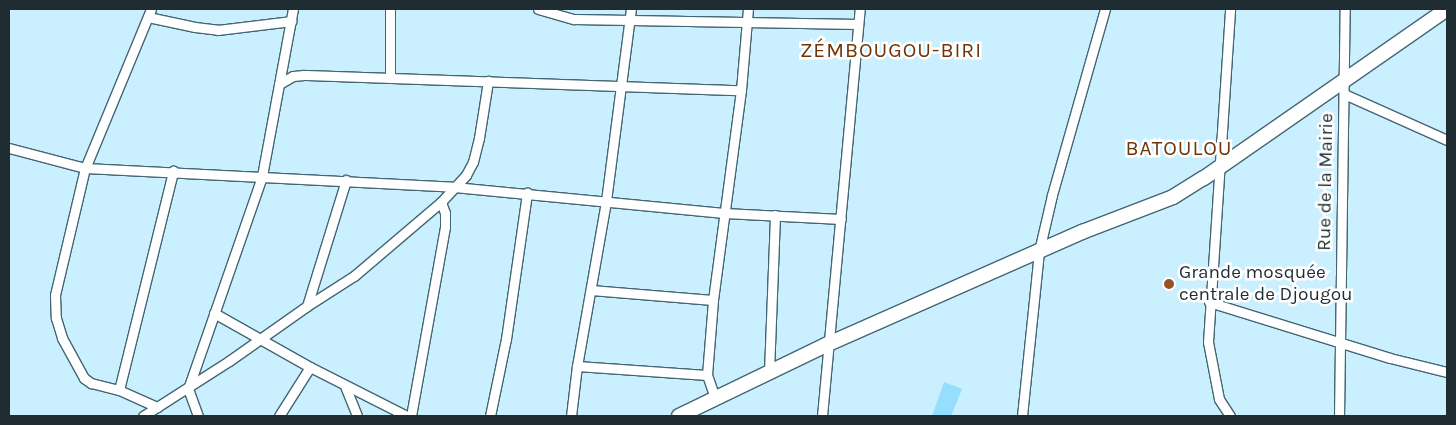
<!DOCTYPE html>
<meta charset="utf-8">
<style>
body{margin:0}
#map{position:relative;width:1456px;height:425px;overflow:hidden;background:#caefff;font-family:Karla,sans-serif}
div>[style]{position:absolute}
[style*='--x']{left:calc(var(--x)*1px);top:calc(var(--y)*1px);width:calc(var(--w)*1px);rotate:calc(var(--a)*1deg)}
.green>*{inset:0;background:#95defd}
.roads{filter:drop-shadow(1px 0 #446573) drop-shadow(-1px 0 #446573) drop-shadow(0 1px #446573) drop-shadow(0 -1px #446573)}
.street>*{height:9px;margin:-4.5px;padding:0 4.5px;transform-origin:4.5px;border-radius:4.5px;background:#fff}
.primary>*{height:14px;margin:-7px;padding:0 7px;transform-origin:7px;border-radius:7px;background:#fff}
.dots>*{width:14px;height:14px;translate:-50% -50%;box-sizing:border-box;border:2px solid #fff;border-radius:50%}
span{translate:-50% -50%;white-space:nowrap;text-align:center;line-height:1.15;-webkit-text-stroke:5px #fff;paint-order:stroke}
.street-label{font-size:19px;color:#1f2d33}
.poi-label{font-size:19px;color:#1f2d33}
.left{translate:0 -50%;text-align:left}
.quarter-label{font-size:21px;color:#703407;letter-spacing:1px}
.frame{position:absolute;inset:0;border:10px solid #1f2d33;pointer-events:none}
</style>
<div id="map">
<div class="green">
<i style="clip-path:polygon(944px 382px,962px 389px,951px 416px,932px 416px)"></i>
</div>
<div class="roads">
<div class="street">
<i style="--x:151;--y:9;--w:172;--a:112.5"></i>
<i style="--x:85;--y:168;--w:130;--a:103.3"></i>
<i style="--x:55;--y:295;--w:23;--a:88"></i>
<i style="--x:56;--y:318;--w:21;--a:73"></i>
<i style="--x:62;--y:338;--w:46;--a:61.2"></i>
<i style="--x:84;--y:378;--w:9;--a:36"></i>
<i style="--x:91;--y:383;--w:29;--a:14"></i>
<i style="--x:119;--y:390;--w:42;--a:24.1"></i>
<i style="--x:538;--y:9;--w:37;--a:16"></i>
<i style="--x:574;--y:19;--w:284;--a:1"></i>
<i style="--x:148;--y:17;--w:48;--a:12"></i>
<i style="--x:195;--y:27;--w:23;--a:7"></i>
<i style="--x:218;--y:30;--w:74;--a:-7"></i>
<i style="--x:390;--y:78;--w:69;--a:-90"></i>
<i style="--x:279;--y:84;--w:16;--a:-30"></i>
<i style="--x:293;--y:76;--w:11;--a:-5"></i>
<i style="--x:304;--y:75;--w:437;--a:2"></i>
<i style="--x:1344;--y:94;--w:113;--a:24.1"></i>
<i style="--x:9;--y:148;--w:79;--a:14.7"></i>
<i style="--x:85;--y:168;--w:369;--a:2.9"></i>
<i style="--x:454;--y:187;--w:271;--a:5.5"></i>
<i style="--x:724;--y:213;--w:117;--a:2.9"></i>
<i style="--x:591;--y:290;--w:122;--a:4.7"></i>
<i style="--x:1209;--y:302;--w:189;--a:17.2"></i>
<i style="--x:1390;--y:358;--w:59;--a:13.8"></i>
<i style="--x:307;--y:306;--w:132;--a:-72.8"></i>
<i style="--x:214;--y:313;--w:110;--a:29.4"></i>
<i style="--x:310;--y:367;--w:109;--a:26.8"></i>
<i style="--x:577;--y:366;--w:130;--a:4"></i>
<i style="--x:769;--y:372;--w:157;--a:-87.8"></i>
<i style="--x:345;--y:386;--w:32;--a:68"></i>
<i style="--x:119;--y:390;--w:226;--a:-76.1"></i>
<i style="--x:715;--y:398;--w:24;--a:-109"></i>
<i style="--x:707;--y:375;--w:75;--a:-85.4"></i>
<i style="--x:713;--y:300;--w:212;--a:-82.4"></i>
<i style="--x:741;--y:90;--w:81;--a:-85.1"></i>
<i style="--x:143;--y:416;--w:102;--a:-32.6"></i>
<i style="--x:229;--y:361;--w:95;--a:-35.2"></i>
<i style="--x:307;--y:306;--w:56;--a:-32.6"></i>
<i style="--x:354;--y:276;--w:114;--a:-40.4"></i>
<i style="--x:441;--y:202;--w:37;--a:-47"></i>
<i style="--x:466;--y:175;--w:15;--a:-62"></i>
<i style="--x:473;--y:162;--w:25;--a:-76"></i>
<i style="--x:479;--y:138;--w:58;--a:-81"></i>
<i style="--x:198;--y:416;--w:29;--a:-110"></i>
<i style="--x:188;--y:389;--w:225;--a:-70.8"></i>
<i style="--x:262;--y:176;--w:170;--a:-79.5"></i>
<i style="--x:279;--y:416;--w:58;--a:-57.7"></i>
<i style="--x:411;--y:416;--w:192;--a:-79.8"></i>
<i style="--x:445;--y:227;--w:14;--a:-90"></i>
<i style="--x:445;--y:213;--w:12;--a:-110"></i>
<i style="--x:490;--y:416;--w:79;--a:-78.3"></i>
<i style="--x:506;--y:339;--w:148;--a:-81.8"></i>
<i style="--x:571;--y:416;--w:50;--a:-83.2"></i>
<i style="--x:577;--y:366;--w:168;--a:-80"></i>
<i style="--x:606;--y:201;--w:194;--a:-82.6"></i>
<i style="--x:822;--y:416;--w:409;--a:-84.7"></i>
<i style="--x:1022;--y:416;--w:166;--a:-84.1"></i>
<i style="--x:1039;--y:251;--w:57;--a:-76.9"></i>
<i style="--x:1052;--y:195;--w:193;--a:-74.1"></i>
<i style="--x:1230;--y:416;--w:20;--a:-123"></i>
<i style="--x:1219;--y:399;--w:58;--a:-100.9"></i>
<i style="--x:1208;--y:342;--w:334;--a:-86.2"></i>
<i style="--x:1339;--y:416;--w:407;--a:-89.2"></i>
</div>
<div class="primary">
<i style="--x:679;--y:416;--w:165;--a:-25.8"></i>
<i style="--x:828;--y:344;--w:278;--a:-23.8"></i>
<i style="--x:1082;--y:232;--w:97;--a:-21"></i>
<i style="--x:1173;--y:197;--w:36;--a:-32"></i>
<i style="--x:1204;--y:178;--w:296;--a:-34.8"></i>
</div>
</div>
<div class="dots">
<i style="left:1169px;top:284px;background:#975227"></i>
</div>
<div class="street-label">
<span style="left:1326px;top:182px;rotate:-89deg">Rue de la Mairie</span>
</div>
<div class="poi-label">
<span class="left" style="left:1179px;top:284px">Grande mosquée<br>centrale de Djougou</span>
</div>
<div class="quarter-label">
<span style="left:891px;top:50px">ZÉMBOUGOU-BIRI</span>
<span style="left:1179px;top:148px">BATOULOU</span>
</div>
<div class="frame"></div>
</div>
